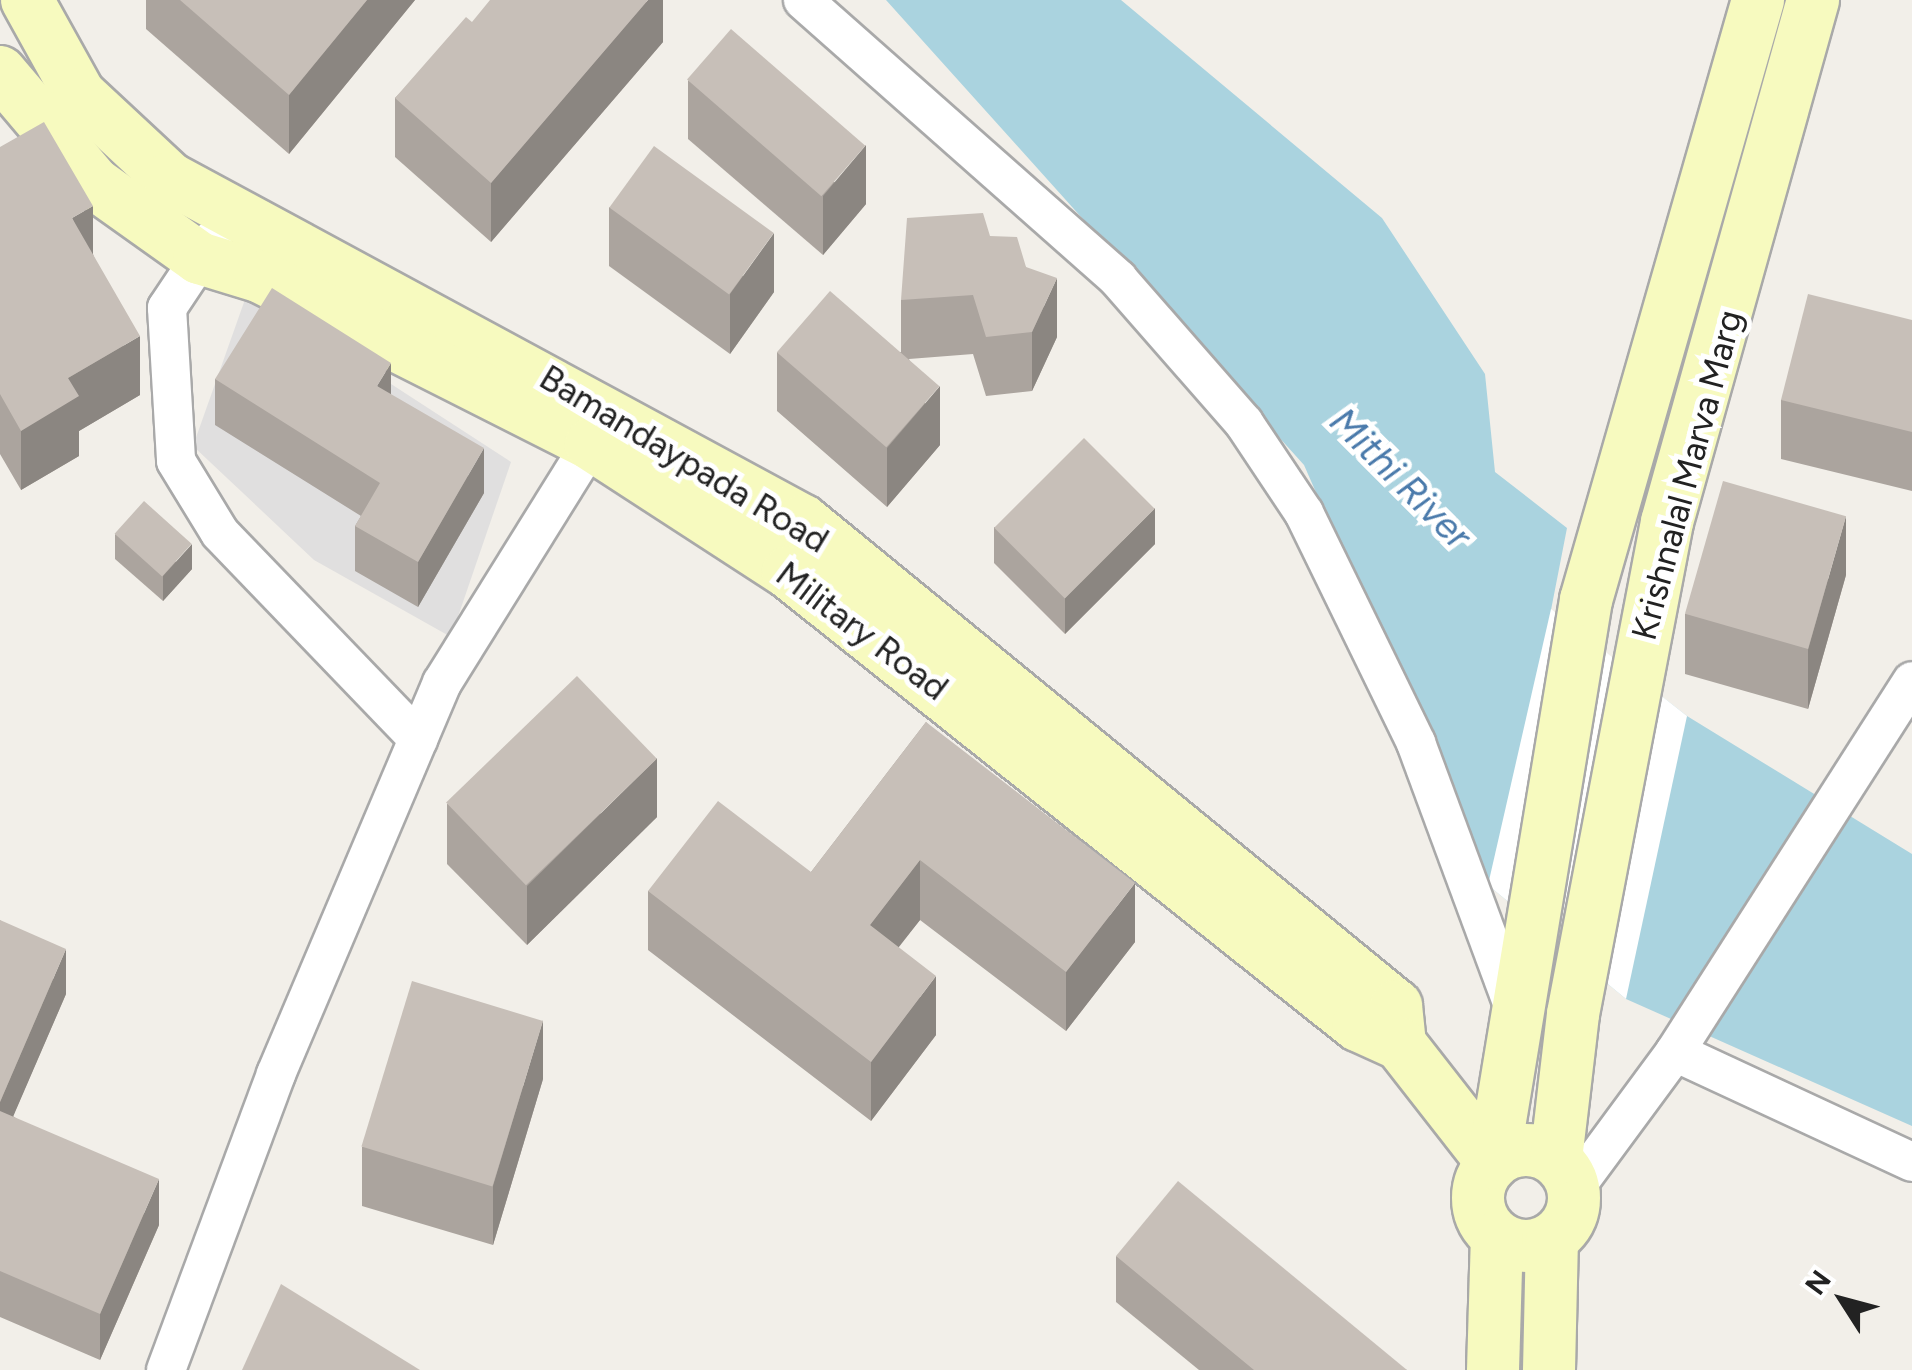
<!DOCTYPE html>
<style>
body{margin:0}
#map{position:relative;width:1912px;height:1370px;overflow:hidden;background:#f2efe9;font-family:Figtree,sans-serif}
div>[style]{position:absolute}
[style*='--x']{left:calc(var(--x)*1px);top:calc(var(--y)*1px);width:calc(var(--w)*1px);rotate:calc(var(--a)*1deg)}
.residential>*{inset:0;background:#e0dfdf}
.water>*{inset:0;background:#aad3df}
.pier>*{inset:0;background:#fff}
.roads{filter:drop-shadow(2px 0 #a9a9a9) drop-shadow(-2px 0 #a9a9a9) drop-shadow(0 2px #a9a9a9) drop-shadow(0 -2px #a9a9a9)}
.street>*{height:38px;margin:-19px;padding:0 19px;transform-origin:19px;border-radius:19px;background:#fff}
.secondary>*{height:52px;margin:-26px;padding:0 26px;transform-origin:26px;border-radius:26px;background:#f7fabf}
.secondary>.ring{margin:-26px;padding:0;box-sizing:content-box;background:none;border:52px solid #f7fabf;border-radius:50%}
.wall>*{inset:0;background:#aba49e}
.shaded-wall>*{inset:0;background:#8b8681}
.building>*{inset:0;background:#c7bfb8;transform-origin:0 0}
span{translate:-50% -50%;white-space:nowrap;text-align:center;line-height:1.15;-webkit-text-stroke:10px #fff;paint-order:stroke}
.street-label{font-size:35px;color:#222}
.water-label{font-size:38px;color:#4a7aab;font-style:italic}
.north{position:absolute;left:1792px;top:1250px;width:100px;height:100px;-webkit-text-stroke:8px #fff;paint-order:stroke;rotate:306deg;font-size:28px;font-weight:700;line-height:40px;text-align:center;color:#222}
.north::after{content:'';display:block;margin:auto;width:35px;height:45px;background:#222;clip-path:polygon(50% 0,100% 100%,50% 72%,0 100%)}
</style>
<div id="map">
<div class="residential">
<i style="clip-path:polygon(248px 291px,511px 462px,451px 637px,314px 560px,193px 446px)"></i>
</div>
<div class="water">
<i style="clip-path:polygon(886px 0,1121px 0,1382px 218px,1485px 374px,1495px 472px,1567px 528px,1551px 610px,1687px 716px,1912px 854px,1912px 1126px,1626px 999px,1488px 885px,1304px 465px)"></i>
</div>
<div class="pier">
<i style="clip-path:polygon(1551px 609px,1687px 716px,1626px 999px,1488px 885px)"></i>
</div>
<div class="roads">
<div class="street">
<i style="--x:803;--y:0;--w:421;--a:41.5"></i>
<i style="--x:1118;--y:279;--w:191;--a:48.8"></i>
<i style="--x:1244;--y:423;--w:108;--a:56.3"></i>
<i style="--x:1304;--y:513;--w:256;--a:64"></i>
<i style="--x:1416;--y:743;--w:283;--a:69.7"></i>
<i style="--x:213;--y:239;--w:83;--a:123.7"></i>
<i style="--x:167;--y:308;--w:153;--a:86.6"></i>
<i style="--x:176;--y:461;--w:84;--a:58.6"></i>
<i style="--x:220;--y:533;--w:286;--a:46.1"></i>
<i style="--x:1675;--y:1052;--w:261;--a:24.9"></i>
<i style="--x:1574;--y:1189;--w:170;--a:-53.6"></i>
<i style="--x:1675;--y:1052;--w:440;--a:-57.4"></i>
<i style="--x:166;--y:1370;--w:316;--a:-69.6"></i>
<i style="--x:276;--y:1074;--w:425;--a:-67"></i>
<i style="--x:442;--y:683;--w:282;--a:-58.1"></i>
</div>
<div class="secondary">
<i style="--x:27;--y:0;--w:107;--a:61"></i>
<i style="--x:79;--y:94;--w:123;--a:43"></i>
<i style="--x:169;--y:178;--w:721;--a:28.41"></i>
<i style="--x:803;--y:521;--w:766;--a:39.28"></i>
<i style="--x:1396;--y:1006;--w:38;--a:84"></i>
<i style="--x:0;--y:72;--w:145;--a:49.7"></i>
<i style="--x:94;--y:183;--w:129;--a:35.5"></i>
<i style="--x:199;--y:258;--w:65;--a:17"></i>
<i style="--x:261;--y:277;--w:370;--a:26.8"></i>
<i style="--x:591;--y:444;--w:235;--a:33"></i>
<i style="--x:788;--y:572;--w:728;--a:38.48"></i>
<i style="--x:1358;--y:1025;--w:46;--a:24.3"></i>
<i style="--x:1400;--y:1044;--w:151;--a:52"></i>
<i class="ring" style="left:1478px;top:1150px;width:44px;height:44px"></i>
<i style="--x:1556;--y:1159;--w:146;--a:-83.3"></i>
<i style="--x:1573;--y:1014;--w:501;--a:-79.18"></i>
<i style="--x:1667;--y:522;--w:542;--a:-74.37"></i>
<i style="--x:1493;--y:1163;--w:571;--a:-80.62"></i>
<i style="--x:1586;--y:600;--w:624;--a:-74"></i>
<i style="--x:1493;--y:1370;--w:133;--a:-88.3"></i>
<i style="--x:1549;--y:1370;--w:131;--a:-88.7"></i>
</div>
</div>
<div class="wall">
<i style="clip-path:polygon(146px 0,415px 0,289px 154px,146px 29px)"></i>
<i style="clip-path:polygon(663px 0,663px 42px,491px 242px,395px 157px,395px 98px,472px 22px)"></i>
<i style="clip-path:polygon(688px 80px,866px 204px,823px 255px,688px 139px)"></i>
<i style="clip-path:polygon(0 147px,93px 254px,140px 395px,79px 431px,79px 456px,21px 490px,0 454px)"></i>
<i style="clip-path:polygon(609px 207px,774px 292px,730px 354px,609px 266px)"></i>
<i style="clip-path:polygon(990px 236px,1026px 267px,1057px 337px,1032px 391px,986px 396px,973px 354px,909px 359px,940px 445px,887px 507px,777px 411px,777px 352px,901px 352px,901px 300px)"></i>
<i style="clip-path:polygon(1912px 320px,1912px 491px,1781px 459px,1781px 400px)"></i>
<i style="clip-path:polygon(215px 379px,391px 395px,484px 493px,418px 607px,355px 571px,355px 526px,361px 516px,215px 425px)"></i>
<i style="clip-path:polygon(994px 527px,1155px 544px,1065px 634px,994px 563px)"></i>
<i style="clip-path:polygon(115px 534px,192px 569px,163px 601px,115px 559px)"></i>
<i style="clip-path:polygon(1846px 575px,1808px 709px,1685px 674px,1685px 614px)"></i>
<i style="clip-path:polygon(926px 722px,1135px 942px,1066px 1031px,920px 920px,898px 947px,936px 1035px,871px 1121px,648px 950px,648px 891px,811px 872px)"></i>
<i style="clip-path:polygon(447px 804px,657px 817px,527px 945px,447px 864px)"></i>
<i style="clip-path:polygon(0 920px,66px 994px,13px 1116px,159px 1225px,100px 1360px,0 1317px)"></i>
<i style="clip-path:polygon(543px 1079px,493px 1245px,362px 1206px,362px 1147px)"></i>
<i style="clip-path:polygon(1116px 1256px,1407px 1370px,1199px 1370px,1116px 1302px)"></i>
</div>
<div class="shaded-wall">
<i style="clip-path:polygon(367px 0,415px 0,289px 154px,289px 95px)"></i>
<i style="clip-path:polygon(648px 0,663px 0,663px 42px,491px 242px,491px 183px)"></i>
<i style="clip-path:polygon(866px 145px,866px 204px,823px 255px,823px 196px)"></i>
<i style="clip-path:polygon(93px 206px,93px 265px,72px 218px)"></i>
<i style="clip-path:polygon(774px 233px,774px 292px,730px 354px,730px 294px)"></i>
<i style="clip-path:polygon(1057px 278px,1057px 337px,1032px 391px,1032px 332px)"></i>
<i style="clip-path:polygon(140px 336px,140px 395px,79px 431px,79px 456px,21px 490px,21px 431px,68px 378px)"></i>
<i style="clip-path:polygon(391px 363px,391px 409px,377px 386px)"></i>
<i style="clip-path:polygon(940px 386px,940px 445px,887px 507px,887px 448px)"></i>
<i style="clip-path:polygon(484px 448px,484px 493px,418px 607px,418px 562px)"></i>
<i style="clip-path:polygon(1155px 508px,1155px 544px,1065px 634px,1065px 598px)"></i>
<i style="clip-path:polygon(1846px 516px,1846px 575px,1808px 709px,1808px 650px)"></i>
<i style="clip-path:polygon(192px 544px,192px 569px,163px 601px,163px 576px)"></i>
<i style="clip-path:polygon(657px 758px,657px 817px,527px 945px,527px 886px)"></i>
<i style="clip-path:polygon(920px 860px,920px 920px,870px 984px,870px 925px)"></i>
<i style="clip-path:polygon(1135px 883px,1135px 942px,1066px 1031px,1066px 972px)"></i>
<i style="clip-path:polygon(66px 949px,66px 994px,0 1147px,0 1102px)"></i>
<i style="clip-path:polygon(936px 976px,936px 1035px,871px 1121px,871px 1062px)"></i>
<i style="clip-path:polygon(543px 1020px,543px 1079px,493px 1245px,493px 1186px)"></i>
<i style="clip-path:polygon(159px 1179px,159px 1225px,100px 1360px,100px 1314px)"></i>
</div>
<div class="building">
<i style="clip-path:polygon(180px 0,367px 0,289px 95px)"></i>
<i style="clip-path:polygon(490px 0,648px 0,491px 183px,395px 98px,466px 17px,472px 22px)"></i>
<i style="left:731px;top:29px;width:178px;height:67px;rotate:41deg"></i>
<i style="clip-path:polygon(44px 122px,93px 206px,72px 218px,140px 336px,68px 378px,79px 396px,21px 431px,0 394px,0 147px)"></i>
<i style="left:654px;top:146px;width:148px;height:76px;rotate:36deg"></i>
<i style="clip-path:polygon(983px 213px,990px 236px,1017px 237px,1026px 267px,1057px 278px,1032px 332px,986px 337px,973px 295px,901px 300px,907px 218px)"></i>
<i style="clip-path:polygon(272px 288px,391px 363px,377px 386px,484px 448px,418px 562px,355px 526px,380px 483px,215px 379px)"></i>
<i style="left:830px;top:291px;width:145px;height:81px;rotate:41deg"></i>
<i style="clip-path:polygon(1808px 294px,1912px 320px,1912px 432px,1781px 400px)"></i>
<i style="left:1084px;top:438px;width:100px;height:127px;rotate:45deg"></i>
<i style="left:1723px;top:481px;width:128px;height:138px;rotate:16deg"></i>
<i style="left:144px;top:501px;width:64px;height:44px;rotate:42deg"></i>
<i style="left:577px;top:676px;width:115px;height:182px;rotate:46deg"></i>
<i style="clip-path:polygon(926px 722px,1135px 883px,1066px 972px,920px 860px,870px 925px,936px 976px,871px 1062px,648px 891px,718px 801px,811px 872px)"></i>
<i style="clip-path:polygon(0 920px,66px 949px,0 1102px)"></i>
<i style="left:412px;top:981px;width:137px;height:173px;rotate:17deg"></i>
<i style="clip-path:polygon(0 1111px,159px 1179px,100px 1314px,0 1271px)"></i>
<i style="clip-path:polygon(1178px 1181px,1407px 1370px,1254px 1370px,1116px 1256px)"></i>
<i style="clip-path:polygon(281px 1284px,420px 1370px,242px 1370px)"></i>
</div>
<div class="street-label">
<span style="left:684px;top:459px;rotate:31deg">Bamandaypada Road</span>
<span style="left:1687px;top:475px;rotate:-75deg">Krishnalal Marva Marg</span>
<span style="left:862px;top:631px;rotate:37deg">Military Road</span>
</div>
<div class="water-label">
<span style="left:1400px;top:479px;rotate:45deg">Mithi River</span>
</div>
<div class="north">N</div>
</div>
